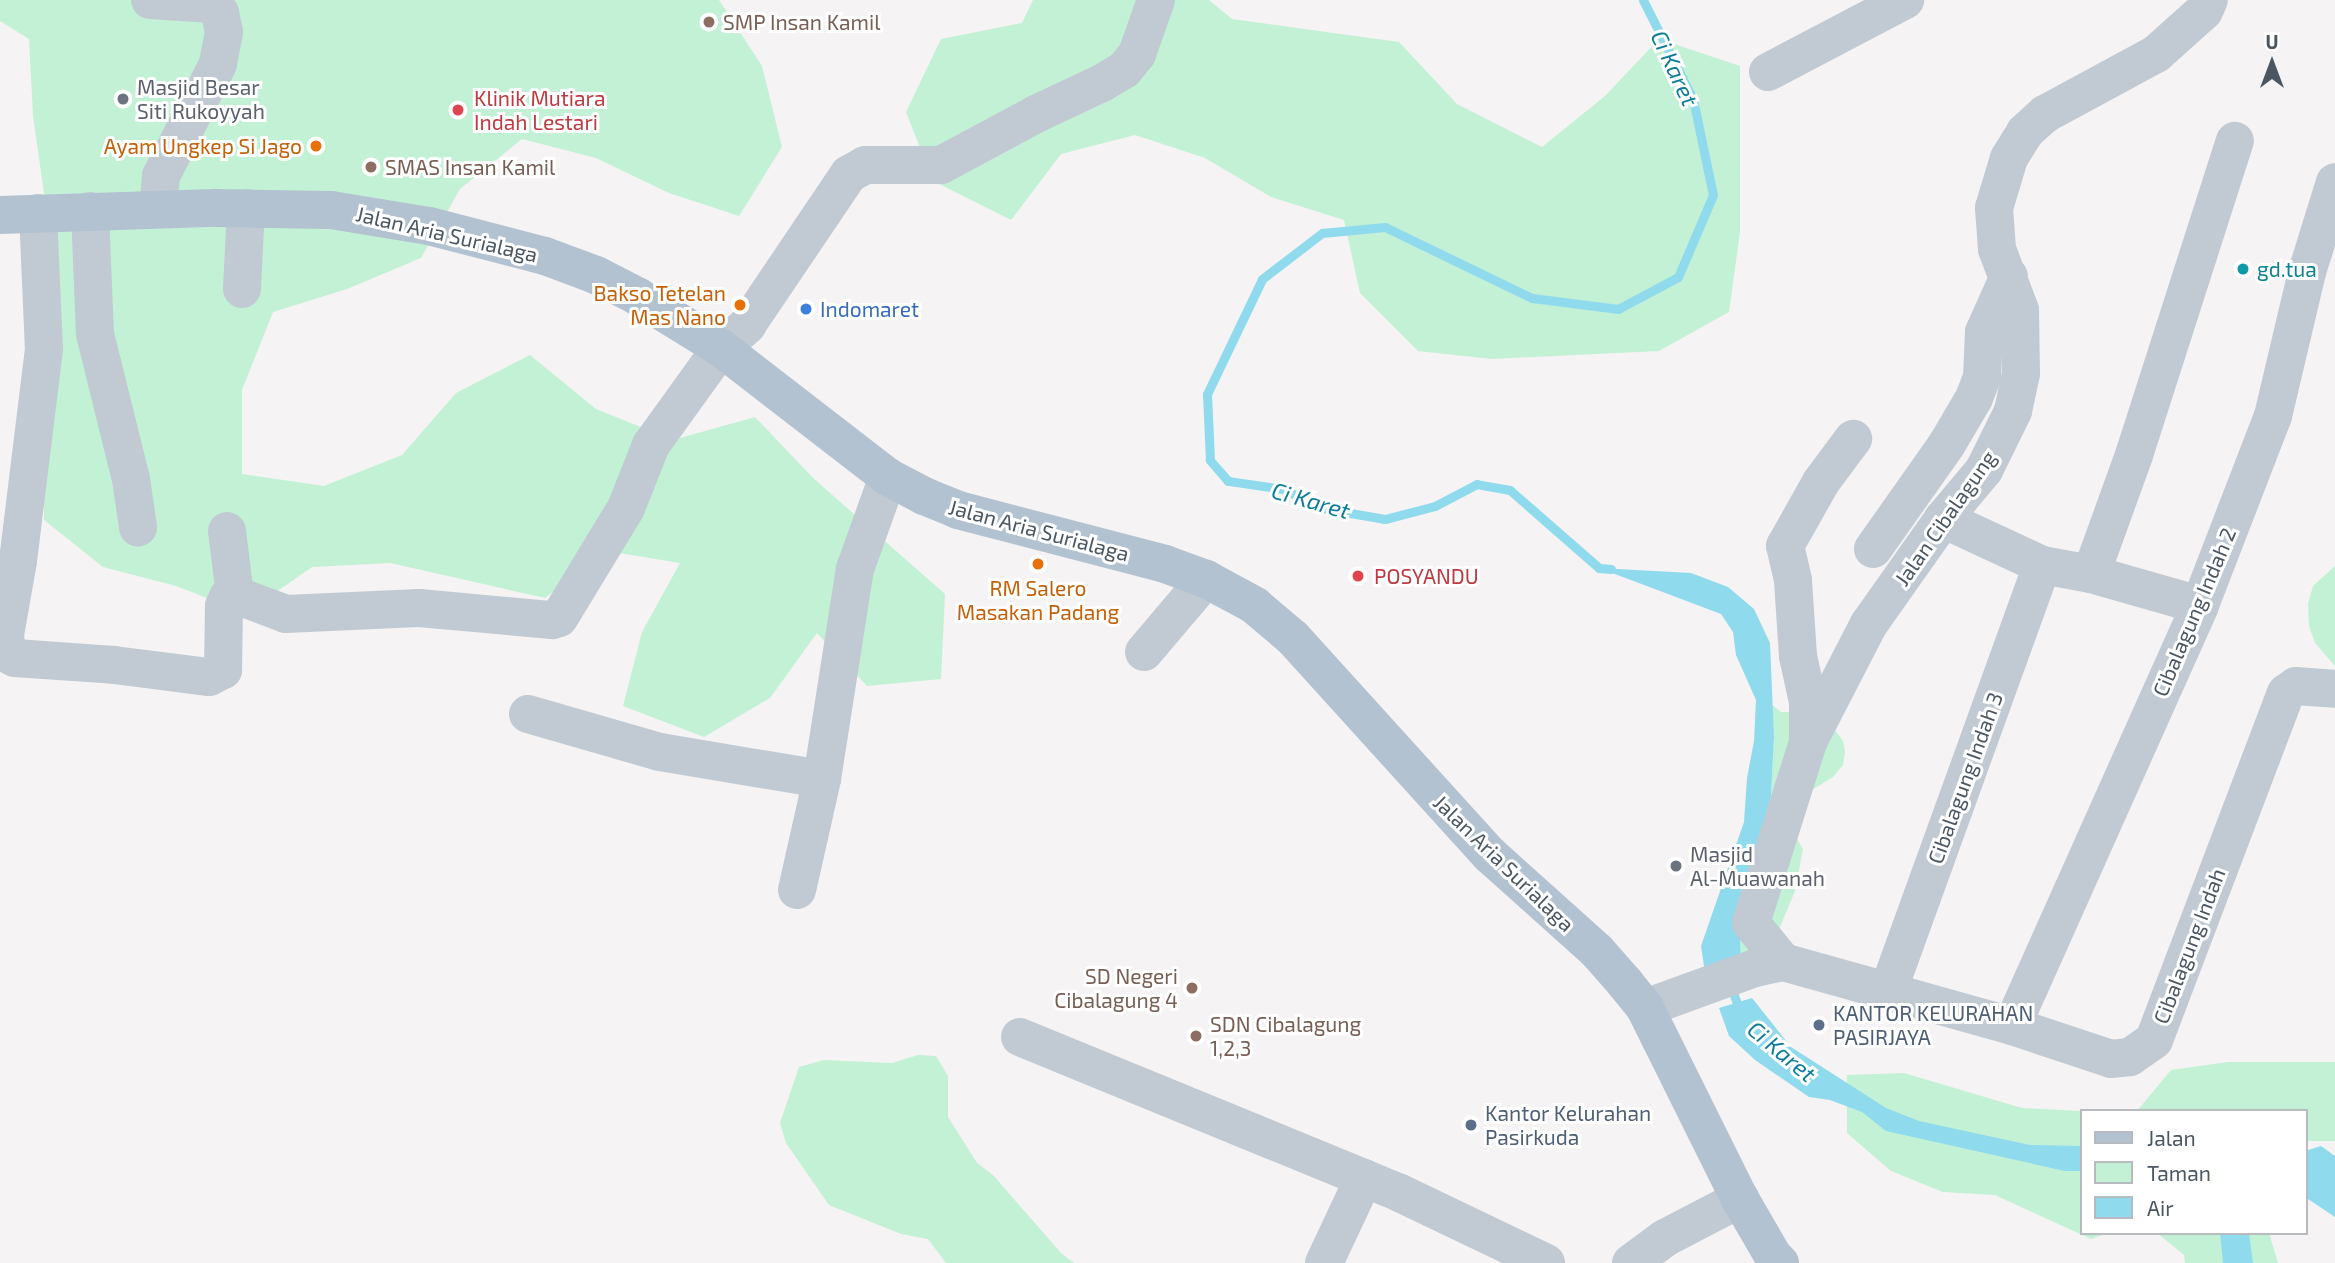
<!DOCTYPE html>
<style>
body{margin:0}
#map{position:relative;width:2335px;height:1263px;overflow:hidden;background:#f5f3f3;font-family:"Exo 2",sans-serif}
div>[style]{position:absolute}
[style*='--x']{left:calc(var(--x)*1px);top:calc(var(--y)*1px);width:calc(var(--w)*1px);rotate:calc(var(--a)*1deg)}
.green>*{inset:0;background:#c3f1d5}
.water>*{inset:0;background:#90daee}
.stream>*{height:9px;margin:-4.5px;padding:0 4.5px;transform-origin:4.5px;border-radius:4.5px;background:#90daee}
.minor>*{height:38px;margin:-19px;padding:0 19px;transform-origin:19px;border-radius:19px;background:#c1cad2}
.major>*{height:38px;margin:-19px;padding:0 19px;transform-origin:19px;border-radius:19px;background:#b3c2d1}
.dots>*{width:19px;height:19px;translate:-50% -50%;box-sizing:border-box;border:4px solid #fff;border-radius:50%}
span{translate:-50% -50%;white-space:nowrap;text-align:center;line-height:1.15;-webkit-text-stroke:6px #fff;paint-order:stroke}
.education-label{font-size:21px;color:#785e54}
.left{translate:0 -50%;text-align:left}
.right{translate:-100% -50%;text-align:right}
.worship-label{font-size:21px;color:#5b616d}
.health-label{font-size:21px;color:#be3a42}
.food-label{font-size:21px;color:#c56008}
.street-label{font-size:21px;color:#4a5661}
.culture-label{font-size:21px;color:#0d838f}
.shop-label{font-size:21px;color:#366cbe}
.service-label{font-size:21px;color:#4e5e75}
.water-label{font-size:23px;color:#0c7c9b;font-style:italic}
.legend{position:absolute;left:2080px;top:1109px;width:228px;height:126px;box-sizing:border-box;background:#fff;border:2px solid #b7bbc0;margin:0;padding:9px 12px;list-style:none;font-size:21px;color:#4a5661}
.legend li{display:flex;align-items:center;gap:14px;height:35px}
.legend b{width:35px;border:2px solid #b7bbc0}
.north{position:absolute;left:2237px;top:28px;width:70px;height:70px;-webkit-text-stroke:5px #fff;paint-order:stroke;rotate:0deg;font-size:19px;font-weight:700;line-height:28px;text-align:center;color:#4a5661}
.north::after{content:'';display:block;margin:auto;width:24px;height:32px;background:#4a5661;clip-path:polygon(50% 0,100% 100%,50% 72%,0 100%)}
</style>
<div id="map">
<div class="green">
<i style="clip-path:polygon(0 0,719px 0,762px 66px,782px 147px,739px 216px,669px 193px,596px 158px,522px 139px,460px 189px,421px 258px,347px 289px,273px 312px,242px 390px,242px 474px,324px 486px,402px 455px,456px 393px,530px 355px,596px 409px,673px 440px,755px 417px,813px 478px,945px 594px,941px 679px,867px 686px,817px 633px,770px 698px,704px 737px,623px 706px,642px 632px,680px 563px,607px 551px,545px 598px,390px 563px,312px 567px,246px 613px,176px 586px,103px 567px,44px 520px,44px 193px,33px 116px,29px 39px,0 21px)"></i>
<i style="clip-path:polygon(1033px 0,1209px 0,1232px 19px,1399px 42px,1457px 104px,1542px 147px,1605px 96px,1659px 39px,1740px 66px,1740px 232px,1729px 312px,1659px 351px,1492px 359px,1418px 351px,1360px 293px,1344px 220px,1271px 197px,1205px 158px,1135px 135px,1061px 154px,1011px 220px,933px 181px,906px 112px,941px 39px,1022px 23px)"></i>
<i style="clip-path:polygon(2335px 566px,2335px 666px,2315px 643px,2309px 626px,2308px 604px,2313px 586px)"></i>
<i style="clip-path:polygon(1771px 704px,1781px 712px,1806px 712px,1835px 730px,1843px 741px,1845px 752px,1843px 765px,1833px 777px,1810px 791px,1797px 839px,1803px 849px,1795px 891px,1772px 946px,1740px 956px,1739px 913px,1770px 814px,1774px 737px)"></i>
<i style="clip-path:polygon(918px 1055px,936px 1056px,948px 1076px,948px 1117px,977px 1163px,993px 1175px,1061px 1253px,1074px 1263px,946px 1263px,928px 1239px,901px 1234px,829px 1205px,786px 1143px,780px 1123px,799px 1067px,824px 1060px,892px 1063px)"></i>
<i style="clip-path:polygon(2228px 1062px,2335px 1062px,2335px 1141px,2305px 1141px,2305px 1111px,2137px 1111px,2171px 1070px)"></i>
<i style="clip-path:polygon(1904px 1073px,2022px 1108px,2082px 1111px,2081px 1233px,2108px 1233px,2091px 1239px,1995px 1195px,1943px 1192px,1891px 1171px,1847px 1133px,1847px 1075px)"></i>
<i style="clip-path:polygon(2157px 1233px,2269px 1233px,2278px 1263px,2185px 1263px,2184px 1255px)"></i>
</div>
<div class="water">
<i style="clip-path:polygon(1599px 568px,1691px 573px,1728px 587px,1754px 609px,1770px 643px,1774px 737px,1770px 814px,1739px 913px,1741px 966px,1713px 977px,1704px 966px,1701px 946px,1744px 822px,1747px 778px,1754px 741px,1756px 700px,1736px 655px,1733px 632px,1721px 614px)"></i>
<i style="clip-path:polygon(1752px 998px,1791px 1047px,1886px 1108px,1919px 1121px,2030px 1145px,2081px 1146px,2081px 1171px,2065px 1171px,1886px 1131px,1862px 1112px,1830px 1100px,1809px 1097px,1755px 1060px,1729px 1036px,1719px 1008px)"></i>
<i style="clip-path:polygon(2321px 1146px,2335px 1156px,2335px 1217px,2305px 1197px,2305px 1151px)"></i>
<i style="clip-path:polygon(2220px 1233px,2249px 1233px,2253px 1263px,2223px 1263px)"></i>
</div>
<div class="stream">
<i style="--x:1611;--y:569;--w:12;--a:-175"></i>
<i style="--x:1599;--y:568;--w:118;--a:-138.8"></i>
<i style="--x:1510;--y:490;--w:34;--a:-170"></i>
<i style="--x:1477;--y:484;--w:47;--a:152.4"></i>
<i style="--x:1435;--y:506;--w:52;--a:165.4"></i>
<i style="--x:1385;--y:519;--w:64;--a:-170.1"></i>
<i style="--x:1322;--y:508;--w:43;--a:-154"></i>
<i style="--x:1283;--y:489;--w:56;--a:-171.7"></i>
<i style="--x:1228;--y:481;--w:28;--a:-131"></i>
<i style="--x:1210;--y:460;--w:66;--a:-92.6"></i>
<i style="--x:1207;--y:394;--w:127;--a:-64.4"></i>
<i style="--x:1262;--y:279;--w:76;--a:-37.5"></i>
<i style="--x:1322;--y:233;--w:63;--a:-5.4"></i>
<i style="--x:1385;--y:227;--w:163;--a:25.8"></i>
<i style="--x:1532;--y:298;--w:87;--a:7.3"></i>
<i style="--x:1618;--y:309;--w:68;--a:-28.1"></i>
<i style="--x:1678;--y:277;--w:89;--a:-66.9"></i>
<i style="--x:1713;--y:195;--w:98;--a:-101.8"></i>
<i style="--x:1693;--y:99;--w:111;--a:-116.8"></i>
<i style="--x:1730;--y:985;--w:31;--a:69"></i>
</div>
<div class="minor">
<i style="--x:150;--y:0;--w:61;--a:3.8"></i>
<i style="--x:211;--y:4;--w:13;--a:45"></i>
<i style="--x:220;--y:13;--w:19;--a:78"></i>
<i style="--x:224;--y:32;--w:33;--a:101"></i>
<i style="--x:218;--y:64;--w:126;--a:117"></i>
<i style="--x:161;--y:176;--w:32;--a:95"></i>
<i style="--x:1768;--y:72;--w:155;--a:-27.7"></i>
<i style="--x:90;--y:211;--w:123;--a:87.7"></i>
<i style="--x:95;--y:334;--w:149;--a:76.1"></i>
<i style="--x:131;--y:479;--w:49;--a:81.7"></i>
<i style="--x:38;--y:213;--w:136;--a:87.5"></i>
<i style="--x:44;--y:349;--w:214;--a:97"></i>
<i style="--x:18;--y:561;--w:75;--a:100"></i>
<i style="--x:5;--y:635;--w:19;--a:84"></i>
<i style="--x:7;--y:654;--w:9;--a:27"></i>
<i style="--x:15;--y:658;--w:99;--a:4"></i>
<i style="--x:114;--y:665;--w:96;--a:7.2"></i>
<i style="--x:209;--y:677;--w:16;--a:-27"></i>
<i style="--x:223;--y:670;--w:64;--a:-89.1"></i>
<i style="--x:224;--y:606;--w:10;--a:-66"></i>
<i style="--x:228;--y:597;--w:7;--a:-16"></i>
<i style="--x:235;--y:595;--w:54;--a:20.4"></i>
<i style="--x:286;--y:614;--w:133;--a:-2.6"></i>
<i style="--x:419;--y:608;--w:134;--a:5.2"></i>
<i style="--x:552;--y:620;--w:7;--a:-16"></i>
<i style="--x:559;--y:618;--w:9;--a:-58"></i>
<i style="--x:564;--y:610;--w:119;--a:-58.7"></i>
<i style="--x:626;--y:508;--w:68;--a:-68.4"></i>
<i style="--x:651;--y:445;--w:120;--a:-54.2"></i>
<i style="--x:721;--y:348;--w:35;--a:-41"></i>
<i style="--x:747;--y:325;--w:182;--a:-56"></i>
<i style="--x:849;--y:174;--w:18;--a:-29"></i>
<i style="--x:865;--y:165;--w:76;--a:0"></i>
<i style="--x:941;--y:165;--w:108;--a:-28.2"></i>
<i style="--x:1036;--y:114;--w:73;--a:-25.2"></i>
<i style="--x:1102;--y:83;--w:26;--a:-31"></i>
<i style="--x:1124;--y:70;--w:21;--a:-51"></i>
<i style="--x:1137;--y:54;--w:57;--a:-70.6"></i>
<i style="--x:242;--y:289;--w:81;--a:-87.2"></i>
<i style="--x:1943;--y:519;--w:109;--a:24.9"></i>
<i style="--x:2042;--y:565;--w:50;--a:10.4"></i>
<i style="--x:2091;--y:574;--w:113;--a:15.9"></i>
<i style="--x:227;--y:531;--w:64;--a:82.9"></i>
<i style="--x:1873;--y:549;--w:128;--a:-54.8"></i>
<i style="--x:1947;--y:444;--w:53;--a:-59.6"></i>
<i style="--x:1974;--y:398;--w:22;--a:-69"></i>
<i style="--x:1982;--y:377;--w:45;--a:-87.5"></i>
<i style="--x:1984;--y:332;--w:61;--a:-65.9"></i>
<i style="--x:2091;--y:574;--w:127;--a:-70.1"></i>
<i style="--x:2134;--y:455;--w:330;--a:-72.2"></i>
<i style="--x:1144;--y:652;--w:96;--a:-49.7"></i>
<i style="--x:528;--y:714;--w:137;--a:16.1"></i>
<i style="--x:660;--y:752;--w:164;--a:9.5"></i>
<i style="--x:1808;--y:742;--w:40;--a:-90"></i>
<i style="--x:1808;--y:702;--w:47;--a:-102.3"></i>
<i style="--x:1798;--y:656;--w:76;--a:-93.8"></i>
<i style="--x:1793;--y:580;--w:35;--a:-103"></i>
<i style="--x:1785;--y:546;--w:73;--a:-60.6"></i>
<i style="--x:1821;--y:482;--w:54;--a:-53.3"></i>
<i style="--x:797;--y:890;--w:114;--a:-77.3"></i>
<i style="--x:822;--y:779;--w:213;--a:-81.1"></i>
<i style="--x:855;--y:569;--w:98;--a:-70.3"></i>
<i style="--x:1783;--y:962;--w:238;--a:15.6"></i>
<i style="--x:2012;--y:1026;--w:104;--a:18.4"></i>
<i style="--x:2111;--y:1059;--w:19;--a:-6"></i>
<i style="--x:2130;--y:1057;--w:29;--a:-35"></i>
<i style="--x:2154;--y:1040;--w:371;--a:-69.2"></i>
<i style="--x:2286;--y:693;--w:12;--a:-35"></i>
<i style="--x:2296;--y:686;--w:39;--a:4"></i>
<i style="--x:1888;--y:991;--w:453;--a:-70.1"></i>
<i style="--x:1645;--y:1008;--w:117;--a:-20"></i>
<i style="--x:1755;--y:968;--w:29;--a:-12"></i>
<i style="--x:1783;--y:962;--w:50;--a:-129.4"></i>
<i style="--x:1751;--y:923;--w:190;--a:-72.5"></i>
<i style="--x:1808;--y:742;--w:133;--a:-62.7"></i>
<i style="--x:1869;--y:624;--w:128;--a:-54.8"></i>
<i style="--x:1943;--y:519;--w:64;--a:-50.1"></i>
<i style="--x:1984;--y:470;--w:66;--a:-63.8"></i>
<i style="--x:2013;--y:411;--w:38;--a:-78"></i>
<i style="--x:2021;--y:374;--w:64;--a:-90.9"></i>
<i style="--x:2020;--y:310;--w:65;--a:-110.7"></i>
<i style="--x:1997;--y:249;--w:41;--a:-94.2"></i>
<i style="--x:1994;--y:208;--w:52;--a:-73.3"></i>
<i style="--x:2009;--y:158;--w:31;--a:-58"></i>
<i style="--x:2025;--y:132;--w:27;--a:-42"></i>
<i style="--x:2045;--y:114;--w:126;--a:-28.4"></i>
<i style="--x:2156;--y:54;--w:64;--a:-41.9"></i>
<i style="--x:2204;--y:11;--w:12;--a:-66"></i>
<i style="--x:2012;--y:1026;--w:461;--a:-65.9"></i>
<i style="--x:2200;--y:605;--w:203;--a:-68.9"></i>
<i style="--x:2273;--y:416;--w:148;--a:-76.7"></i>
<i style="--x:2307;--y:272;--w:94;--a:-72.7"></i>
<i style="--x:1020;--y:1037;--w:411;--a:22.3"></i>
<i style="--x:1400;--y:1193;--w:162;--a:25.6"></i>
<i style="--x:1324;--y:1263;--w:94;--a:-64.8"></i>
<i style="--x:1631;--y:1263;--w:42;--a:-36.3"></i>
<i style="--x:1665;--y:1238;--w:85;--a:-27.5"></i>
</div>
<div class="major">
<i style="--x:0;--y:215;--w:215;--a:-1.9"></i>
<i style="--x:215;--y:208;--w:116;--a:1"></i>
<i style="--x:331;--y:210;--w:99;--a:9.3"></i>
<i style="--x:429;--y:226;--w:120;--a:14.5"></i>
<i style="--x:545;--y:256;--w:54;--a:20.4"></i>
<i style="--x:596;--y:275;--w:46;--a:27.1"></i>
<i style="--x:637;--y:296;--w:99;--a:31.8"></i>
<i style="--x:721;--y:348;--w:211;--a:37.7"></i>
<i style="--x:888;--y:477;--w:41;--a:27.8"></i>
<i style="--x:924;--y:496;--w:37;--a:22"></i>
<i style="--x:958;--y:510;--w:214;--a:14.6"></i>
<i style="--x:1165;--y:564;--w:44;--a:20.1"></i>
<i style="--x:1206;--y:579;--w:55;--a:28.4"></i>
<i style="--x:1254;--y:605;--w:51;--a:40.2"></i>
<i style="--x:1293;--y:638;--w:293;--a:47.8"></i>
<i style="--x:1490;--y:855;--w:144;--a:41.9"></i>
<i style="--x:1597;--y:951;--w:43;--a:48.8"></i>
<i style="--x:1625;--y:983;--w:32;--a:51"></i>
<i style="--x:1645;--y:1008;--w:213;--a:63.6"></i>
<i style="--x:1740;--y:1199;--w:66;--a:59.9"></i>
<i style="--x:1773;--y:1256;--w:10;--a:45"></i>
</div>
<div class="dots">
<i style="left:709px;top:22px;background:#8d6e63"></i>
<i style="left:123px;top:99px;background:#6b7280"></i>
<i style="left:458px;top:110px;background:#e0444e"></i>
<i style="left:316px;top:146px;background:#e8710a"></i>
<i style="left:371px;top:167px;background:#8d6e63"></i>
<i style="left:2243px;top:269px;background:#0f9aa8"></i>
<i style="left:740px;top:305px;background:#e8710a"></i>
<i style="left:806px;top:309px;background:#3f7fe0"></i>
<i style="left:1038px;top:564px;background:#e8710a"></i>
<i style="left:1358px;top:576px;background:#e0444e"></i>
<i style="left:1676px;top:866px;background:#6b7280"></i>
<i style="left:1192px;top:988px;background:#8d6e63"></i>
<i style="left:1819px;top:1025px;background:#5c6f8a"></i>
<i style="left:1196px;top:1036px;background:#8d6e63"></i>
<i style="left:1471px;top:1125px;background:#5c6f8a"></i>
</div>
<div class="education-label">
<span class="left" style="left:723px;top:22px">SMP Insan Kamil</span>
<span class="left" style="left:385px;top:167px">SMAS Insan Kamil</span>
<span class="right" style="left:1178px;top:988px">SD Negeri<br>Cibalagung 4</span>
<span class="left" style="left:1210px;top:1036px">SDN Cibalagung<br>1,2,3</span>
</div>
<div class="worship-label">
<span class="left" style="left:137px;top:99px">Masjid Besar<br>Siti Rukoyyah</span>
<span class="left" style="left:1690px;top:866px">Masjid<br>Al-Muawanah</span>
</div>
<div class="health-label">
<span class="left" style="left:474px;top:110px">Klinik Mutiara<br>Indah Lestari</span>
<span class="left" style="left:1374px;top:576px">POSYANDU</span>
</div>
<div class="food-label">
<span class="right" style="left:302px;top:146px">Ayam Ungkep Si Jago</span>
<span class="right" style="left:726px;top:305px">Bakso Tetelan<br>Mas Nano</span>
<span style="left:1038px;top:600px">RM Salero<br>Masakan Padang</span>
</div>
<div class="street-label">
<span style="left:447px;top:234px;rotate:13deg">Jalan Aria Surialaga</span>
<span style="left:1945px;top:518px;rotate:-55deg">Jalan Cibalagung</span>
<span style="left:1039px;top:530px;rotate:15deg">Jalan Aria Surialaga</span>
<span style="left:2194px;top:612px;rotate:-67deg">Cibalagung Indah 2</span>
<span style="left:1965px;top:778px;rotate:-70deg">Cibalagung Indah 3</span>
<span style="left:1504px;top:863px;rotate:44deg">Jalan Aria Surialaga</span>
<span style="left:2189px;top:946px;rotate:-69deg">Cibalagung Indah</span>
</div>
<div class="culture-label">
<span class="left" style="left:2257px;top:269px">gd.tua</span>
</div>
<div class="shop-label">
<span class="left" style="left:820px;top:309px">Indomaret</span>
</div>
<div class="service-label">
<span class="left" style="left:1833px;top:1025px">KANTOR KELURAHAN<br>PASIRJAYA</span>
<span class="left" style="left:1485px;top:1125px">Kantor Kelurahan<br>Pasirkuda</span>
</div>
<div class="water-label">
<span style="left:1675px;top:68px;rotate:65deg">Ci Karet</span>
<span style="left:1311px;top:500px;rotate:16deg">Ci Karet</span>
<span style="left:1782px;top:1051px;rotate:40deg">Ci Karet</span>
</div>
<ul class="legend">
<li><b style="height:9px;background:#b3c2d1"></b>Jalan</li>
<li><b style="height:19px;background:#c3f1d5"></b>Taman</li>
<li><b style="height:19px;background:#90daee"></b>Air</li>
</ul>
<div class="north">U</div>
</div>
